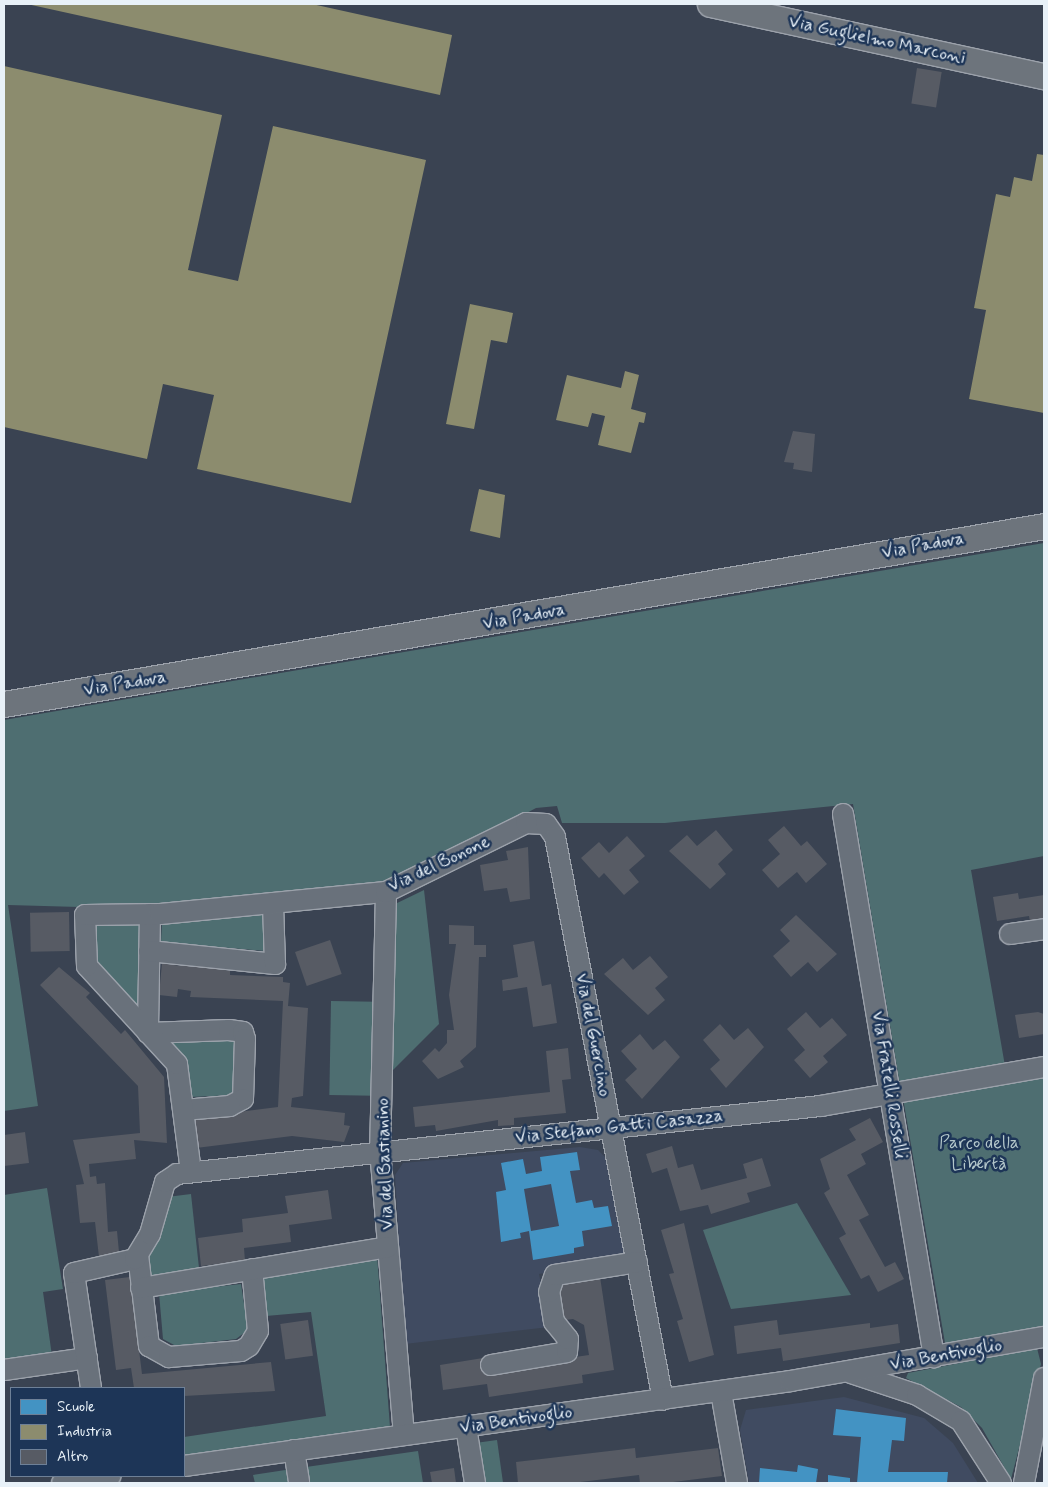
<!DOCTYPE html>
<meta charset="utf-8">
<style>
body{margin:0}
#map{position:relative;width:1048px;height:1487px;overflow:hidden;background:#3a4352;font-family:Mynerve,sans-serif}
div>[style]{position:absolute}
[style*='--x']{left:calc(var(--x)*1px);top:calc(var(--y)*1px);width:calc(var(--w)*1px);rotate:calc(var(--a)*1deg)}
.built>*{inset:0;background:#404b61}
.green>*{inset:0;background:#4e6e71;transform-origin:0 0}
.schools>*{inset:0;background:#4393c3}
.industry>*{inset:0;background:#8c8c6e}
.building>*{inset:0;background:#575b64;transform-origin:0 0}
.roads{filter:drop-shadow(1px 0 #9ca2ab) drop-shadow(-1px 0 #9ca2ab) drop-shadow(0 1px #9ca2ab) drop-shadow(0 -1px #9ca2ab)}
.minor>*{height:20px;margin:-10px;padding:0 10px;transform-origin:10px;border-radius:10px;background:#69717b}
.major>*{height:25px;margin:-12.5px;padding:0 12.5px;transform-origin:12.5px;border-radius:12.5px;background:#6d747c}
span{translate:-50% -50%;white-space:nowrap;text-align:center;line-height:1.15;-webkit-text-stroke:5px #1d3557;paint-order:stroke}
.street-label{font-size:18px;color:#e8f1f8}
.park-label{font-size:18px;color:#b3c6ca}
.frame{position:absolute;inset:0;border:5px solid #e8f1f8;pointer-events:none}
.legend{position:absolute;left:10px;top:1387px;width:175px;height:90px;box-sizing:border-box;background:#1d3557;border:1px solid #6e8097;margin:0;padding:6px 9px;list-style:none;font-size:15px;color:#e8f1f8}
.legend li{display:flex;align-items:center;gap:10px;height:25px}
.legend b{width:25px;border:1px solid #6e8097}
</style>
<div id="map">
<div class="built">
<i style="clip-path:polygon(580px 1147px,598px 1150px,605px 1157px,625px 1257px,539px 1274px,549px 1327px,405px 1344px,395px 1175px,403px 1163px)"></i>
<i style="clip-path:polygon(844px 1397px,924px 1418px,953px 1443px,978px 1483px,749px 1483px,740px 1430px,746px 1410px)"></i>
</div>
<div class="green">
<i style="clip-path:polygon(1044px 543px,1044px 856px,971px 870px,1005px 1066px,900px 1085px,853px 804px,665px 823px,562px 823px,557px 806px,536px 808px,387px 888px,151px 909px,8px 905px,38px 1106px,4px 1111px,4px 720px)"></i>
<i style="clip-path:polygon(424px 890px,439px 1024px,392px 1071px,391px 906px)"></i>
<i style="clip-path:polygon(266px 914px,266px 951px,161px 942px,162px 924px)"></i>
<i style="clip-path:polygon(144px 919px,141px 1018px,95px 963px,94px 921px)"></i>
<i style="left:331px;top:1001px;width:45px;height:94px;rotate:1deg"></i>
<i style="clip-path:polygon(236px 1037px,237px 1095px,189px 1097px,185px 1063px,170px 1040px)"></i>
<i style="clip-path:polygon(1044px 1074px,1044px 1326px,945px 1343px,903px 1098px)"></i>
<i style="clip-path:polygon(47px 1188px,63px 1289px,43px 1292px,52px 1356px,4px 1362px,4px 1195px)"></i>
<i style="clip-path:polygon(191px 1194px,199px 1268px,151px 1276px,149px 1257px,167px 1197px)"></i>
<i style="clip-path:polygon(797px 1203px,851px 1295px,731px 1309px,703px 1230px)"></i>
<i style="clip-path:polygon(377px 1255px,390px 1427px,184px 1458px,184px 1437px,326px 1416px,311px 1312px,266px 1316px,259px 1274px)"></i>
<i style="clip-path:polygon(241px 1284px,248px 1330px,236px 1339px,176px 1346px,163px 1339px,159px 1293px)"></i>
<i style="clip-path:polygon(1037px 1348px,1041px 1364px,1011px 1479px,982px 1428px,961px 1407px,906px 1378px,908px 1373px)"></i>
<i style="left:497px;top:1440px;width:43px;height:20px;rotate:82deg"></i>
<i style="clip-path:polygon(418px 1451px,423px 1483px,308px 1483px,306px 1467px)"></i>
<i style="clip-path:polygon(292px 1469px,294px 1483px,255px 1483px,253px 1475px)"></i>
</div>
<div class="schools">
<i style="clip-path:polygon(evenodd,577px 1152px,580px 1170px,570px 1171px,576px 1203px,592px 1200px,594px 1208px,608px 1206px,612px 1226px,582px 1231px,584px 1246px,574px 1248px,574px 1253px,533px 1260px,529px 1231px,520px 1233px,521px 1238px,501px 1242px,496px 1192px,506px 1190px,501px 1163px,523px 1159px,526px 1174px,542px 1171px,540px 1157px,577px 1152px,551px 1184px,559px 1226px,531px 1231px,524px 1189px,551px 1184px)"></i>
<i style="clip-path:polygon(836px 1409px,906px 1418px,904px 1441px,892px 1440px,888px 1472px,948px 1472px,947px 1483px,857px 1483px,861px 1437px,833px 1435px)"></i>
<i style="clip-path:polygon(798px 1465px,818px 1469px,816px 1483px,759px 1483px,760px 1468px,797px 1472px)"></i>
<i style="clip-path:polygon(828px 1475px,850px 1478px,850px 1483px,828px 1483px)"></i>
</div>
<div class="industry">
<i style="clip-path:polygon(27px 4px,312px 4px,452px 35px,440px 95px)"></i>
<i style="clip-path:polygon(4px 66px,222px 115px,188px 270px,238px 281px,273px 126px,426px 160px,351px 503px,197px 469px,214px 395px,163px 384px,147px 459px,4px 427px)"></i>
<i style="clip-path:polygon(1037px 154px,1044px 155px,1044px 413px,969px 399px,986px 310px,974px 308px,996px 194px,1010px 197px,1014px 177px,1032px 181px)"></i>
<i style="clip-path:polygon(470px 304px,513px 313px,507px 343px,491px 340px,474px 429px,446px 424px)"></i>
<i style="clip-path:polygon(625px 371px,639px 375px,631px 409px,646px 413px,644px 423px,639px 422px,631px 453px,598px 445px,605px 416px,592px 413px,588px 427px,556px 420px,567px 375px,621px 388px)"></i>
<i style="clip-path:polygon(479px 489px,505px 495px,500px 538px,470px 531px)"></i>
</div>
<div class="building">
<i style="left:917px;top:68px;width:25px;height:36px;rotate:9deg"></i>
<i style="clip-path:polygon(793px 431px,815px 434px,812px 472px,793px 469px,794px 463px,784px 462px)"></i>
<i style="clip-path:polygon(784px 826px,801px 846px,807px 841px,827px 864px,806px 883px,797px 872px,778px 888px,762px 870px,780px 854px,768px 840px)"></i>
<i style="clip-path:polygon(716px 830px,733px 850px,718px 864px,726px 874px,710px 889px,669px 851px,687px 835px,697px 846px)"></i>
<i style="clip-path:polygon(627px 836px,645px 856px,629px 870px,639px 882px,624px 895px,604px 873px,599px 878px,581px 858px,599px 842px,609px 853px)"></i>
<i style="clip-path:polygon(528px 847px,530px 899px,510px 902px,507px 888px,484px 891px,480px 865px,508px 860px,506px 851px)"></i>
<i style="clip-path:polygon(1018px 893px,1019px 899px,1044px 895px,1044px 919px,1030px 922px,1029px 916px,997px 921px,993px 897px)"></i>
<i style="left:69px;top:912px;width:39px;height:39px;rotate:89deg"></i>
<i style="clip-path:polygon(796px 915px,837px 954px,817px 972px,808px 962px,791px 977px,773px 956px,790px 941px,780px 930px)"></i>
<i style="clip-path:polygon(449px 925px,474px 926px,474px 945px,486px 945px,486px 957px,479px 957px,476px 1047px,460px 1061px,464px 1067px,438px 1079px,422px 1061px,435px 1048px,439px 1052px,447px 1043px,447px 1030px,454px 1030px,449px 995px,456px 944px,449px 944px)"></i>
<i style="left:330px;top:940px;width:36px;height:37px;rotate:71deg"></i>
<i style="clip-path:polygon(534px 941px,542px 986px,551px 984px,557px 1023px,533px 1027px,527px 987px,503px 991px,502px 980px,518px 977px,513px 945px)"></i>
<i style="clip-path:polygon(650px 956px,668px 977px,655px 988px,665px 1000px,648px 1015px,604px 974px,623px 958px,633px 970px)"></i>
<i style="clip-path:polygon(181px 961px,230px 971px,230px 975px,283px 977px,283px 982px,290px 983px,288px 1006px,308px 1008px,303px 1096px,292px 1098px,291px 1107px,345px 1113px,344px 1125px,350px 1126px,344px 1142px,292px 1136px,196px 1148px,192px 1118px,278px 1107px,283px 1001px,190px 997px,191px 991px,178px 989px,177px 997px,159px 995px,162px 963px,180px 966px)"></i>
<i style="clip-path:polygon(59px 967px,90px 993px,86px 997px,121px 1034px,125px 1030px,164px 1077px,167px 1143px,134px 1140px,136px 1159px,89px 1164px,90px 1177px,96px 1176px,97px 1184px,105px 1183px,108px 1232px,117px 1231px,119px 1252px,112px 1256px,99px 1257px,95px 1222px,80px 1223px,76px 1185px,84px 1184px,73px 1140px,140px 1133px,138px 1086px,40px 985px)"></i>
<i style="clip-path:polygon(806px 1012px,820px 1028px,832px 1018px,847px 1035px,823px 1056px,828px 1062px,810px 1078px,794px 1060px,805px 1050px,787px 1029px)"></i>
<i style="clip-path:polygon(1038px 1012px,1044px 1014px,1044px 1034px,1019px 1038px,1015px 1015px)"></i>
<i style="clip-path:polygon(720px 1024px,734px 1040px,748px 1028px,764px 1047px,726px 1088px,710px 1069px,720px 1060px,703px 1040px)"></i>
<i style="clip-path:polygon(640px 1034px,653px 1050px,665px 1040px,680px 1057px,642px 1099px,625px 1080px,637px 1069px,621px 1051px)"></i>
<i style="clip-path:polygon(568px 1048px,571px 1079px,562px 1080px,566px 1113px,514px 1118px,514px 1125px,498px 1126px,498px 1120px,436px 1131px,435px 1125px,415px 1127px,413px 1107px,550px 1092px,546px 1051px)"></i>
<i style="clip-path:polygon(870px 1118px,883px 1142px,861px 1154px,866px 1164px,847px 1175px,869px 1215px,859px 1220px,885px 1267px,895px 1262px,904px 1279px,878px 1292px,869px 1275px,861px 1279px,839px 1238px,846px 1234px,824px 1193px,830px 1189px,820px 1159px,856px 1140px,849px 1129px)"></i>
<i style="clip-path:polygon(25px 1132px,29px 1163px,4px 1166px,4px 1135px)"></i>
<i style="clip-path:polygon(672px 1146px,678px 1168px,693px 1164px,701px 1190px,747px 1178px,743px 1164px,762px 1158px,771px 1186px,747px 1193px,750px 1202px,711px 1214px,708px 1205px,680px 1211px,667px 1168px,652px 1173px,646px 1154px)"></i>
<i style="clip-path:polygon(328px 1190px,332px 1219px,289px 1225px,291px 1242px,244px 1248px,245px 1261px,201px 1266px,198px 1238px,243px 1232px,242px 1219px,288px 1213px,285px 1196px)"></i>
<i style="clip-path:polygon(684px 1223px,714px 1355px,689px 1362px,677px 1321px,683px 1319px,669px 1274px,674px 1273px,661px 1230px)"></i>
<i style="clip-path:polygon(599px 1270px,614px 1370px,582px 1375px,583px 1383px,489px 1397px,487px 1384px,443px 1390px,440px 1365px,483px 1358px,485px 1370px,589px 1355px,584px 1325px,573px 1319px,558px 1321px,553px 1285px)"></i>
<i style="clip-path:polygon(130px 1277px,142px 1374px,271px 1362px,275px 1391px,184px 1396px,184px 1388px,134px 1388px,131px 1368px,116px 1370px,105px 1280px)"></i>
<i style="left:308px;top:1320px;width:36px;height:28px;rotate:82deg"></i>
<i style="clip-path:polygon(777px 1320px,779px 1335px,870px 1323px,870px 1328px,898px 1324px,900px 1343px,783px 1361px,781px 1348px,737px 1354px,734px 1326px)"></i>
<i style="clip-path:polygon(635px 1448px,636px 1458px,718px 1448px,722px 1476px,665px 1483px,640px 1483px,639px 1475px,572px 1483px,518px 1483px,516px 1462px)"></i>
<i style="clip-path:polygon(454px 1468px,456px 1483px,432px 1483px,430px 1472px)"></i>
</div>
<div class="roads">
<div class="minor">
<i style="--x:843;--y:814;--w:551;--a:80.49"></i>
<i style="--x:386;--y:892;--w:258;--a:91.3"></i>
<i style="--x:380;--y:1150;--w:286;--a:85.2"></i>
<i style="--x:150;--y:914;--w:119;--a:91"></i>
<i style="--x:148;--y:1033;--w:81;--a:-2.1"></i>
<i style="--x:229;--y:1030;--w:14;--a:8"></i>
<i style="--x:243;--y:1032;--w:7;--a:74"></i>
<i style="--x:245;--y:1039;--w:60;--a:91.9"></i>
<i style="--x:243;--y:1099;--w:15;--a:152"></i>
<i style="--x:230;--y:1106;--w:47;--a:175.1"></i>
<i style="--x:1010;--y:934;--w:34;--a:-8"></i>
<i style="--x:149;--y:951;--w:127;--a:5.9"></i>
<i style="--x:275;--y:964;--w:61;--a:-91.9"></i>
<i style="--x:191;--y:1172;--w:109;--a:-97.4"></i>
<i style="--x:177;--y:1064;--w:133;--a:-132.6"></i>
<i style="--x:87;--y:966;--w:51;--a:-92.2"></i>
<i style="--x:85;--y:915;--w:75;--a:-0.8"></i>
<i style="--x:160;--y:914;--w:227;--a:-5.6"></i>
<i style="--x:386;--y:892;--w:156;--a:-26.2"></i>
<i style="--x:526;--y:823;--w:20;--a:3"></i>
<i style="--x:546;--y:824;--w:16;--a:55"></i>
<i style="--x:555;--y:837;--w:573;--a:79.14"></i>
<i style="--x:138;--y:1255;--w:92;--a:83.1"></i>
<i style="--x:149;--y:1346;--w:23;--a:29"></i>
<i style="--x:169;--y:1357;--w:72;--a:-4.8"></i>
<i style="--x:241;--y:1351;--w:9;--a:-32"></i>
<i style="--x:249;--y:1346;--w:17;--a:-59"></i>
<i style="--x:258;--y:1331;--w:62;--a:-95.5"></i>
<i style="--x:141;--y:1288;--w:250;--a:-9.4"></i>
<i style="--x:491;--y:1365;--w:77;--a:-9.7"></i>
<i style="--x:567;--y:1352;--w:13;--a:-86"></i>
<i style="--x:568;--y:1339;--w:22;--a:-129"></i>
<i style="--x:554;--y:1322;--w:30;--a:-99"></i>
<i style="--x:549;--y:1292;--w:18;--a:-71"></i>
<i style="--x:555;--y:1275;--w:83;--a:-9"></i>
<i style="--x:4;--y:1370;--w:84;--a:-8.2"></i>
<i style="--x:851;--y:1373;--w:70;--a:18.4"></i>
<i style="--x:917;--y:1395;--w:51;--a:30.6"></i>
<i style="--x:961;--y:1421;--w:74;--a:57.2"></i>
<i style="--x:91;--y:1388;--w:116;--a:-98.4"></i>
<i style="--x:74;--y:1273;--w:63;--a:-12.9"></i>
<i style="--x:135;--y:1259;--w:29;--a:-59"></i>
<i style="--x:150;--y:1234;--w:54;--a:-73.9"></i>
<i style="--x:165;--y:1182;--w:14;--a:-34"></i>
<i style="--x:177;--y:1174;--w:648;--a:-6.03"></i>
<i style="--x:821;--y:1106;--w:226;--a:-9.9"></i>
<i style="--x:721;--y:1392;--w:92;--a:80"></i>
<i style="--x:466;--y:1427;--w:57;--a:80.9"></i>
<i style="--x:294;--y:1450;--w:33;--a:81"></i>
<i style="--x:184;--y:1466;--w:613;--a:-7.97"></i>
<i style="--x:791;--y:1381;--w:257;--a:-9.9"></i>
<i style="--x:62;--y:1483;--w:49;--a:-8.3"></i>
<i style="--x:1024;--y:1483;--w:107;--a:-79.2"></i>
</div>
<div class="major">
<i style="--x:710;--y:4;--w:342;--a:12.2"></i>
<i style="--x:4;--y:704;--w:1055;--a:-9.71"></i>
</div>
</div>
<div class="street-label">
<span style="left:877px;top:40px;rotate:12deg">Via Guglielmo Marconi</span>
<span style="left:923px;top:546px;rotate:-10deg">Via Padova</span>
<span style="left:524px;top:617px;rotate:-10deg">Via Padova</span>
<span style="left:125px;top:684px;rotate:-9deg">Via Padova</span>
<span style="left:439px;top:864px;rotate:-25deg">Via del Bonone</span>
<span style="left:593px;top:1035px;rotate:79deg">Via del Guercino</span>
<span style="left:889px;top:1085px;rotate:81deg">Via Fratelli Rosselli</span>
<span style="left:619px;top:1127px;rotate:-6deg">Via Stefano Gatti Casazza</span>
<span style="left:385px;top:1164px;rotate:-92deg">Via del Bastianino</span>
<span style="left:946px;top:1355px;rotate:-10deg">Via Bentivoglio</span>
<span style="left:516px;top:1420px;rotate:-8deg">Via Bentivoglio</span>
</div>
<div class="park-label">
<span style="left:979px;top:1154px">Parco della<br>Libertà</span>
</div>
<div class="frame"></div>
<ul class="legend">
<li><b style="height:14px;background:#4393c3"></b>Scuole</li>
<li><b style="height:14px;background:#8c8c6e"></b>Industria</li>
<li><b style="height:14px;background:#575b64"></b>Altro</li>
</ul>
</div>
